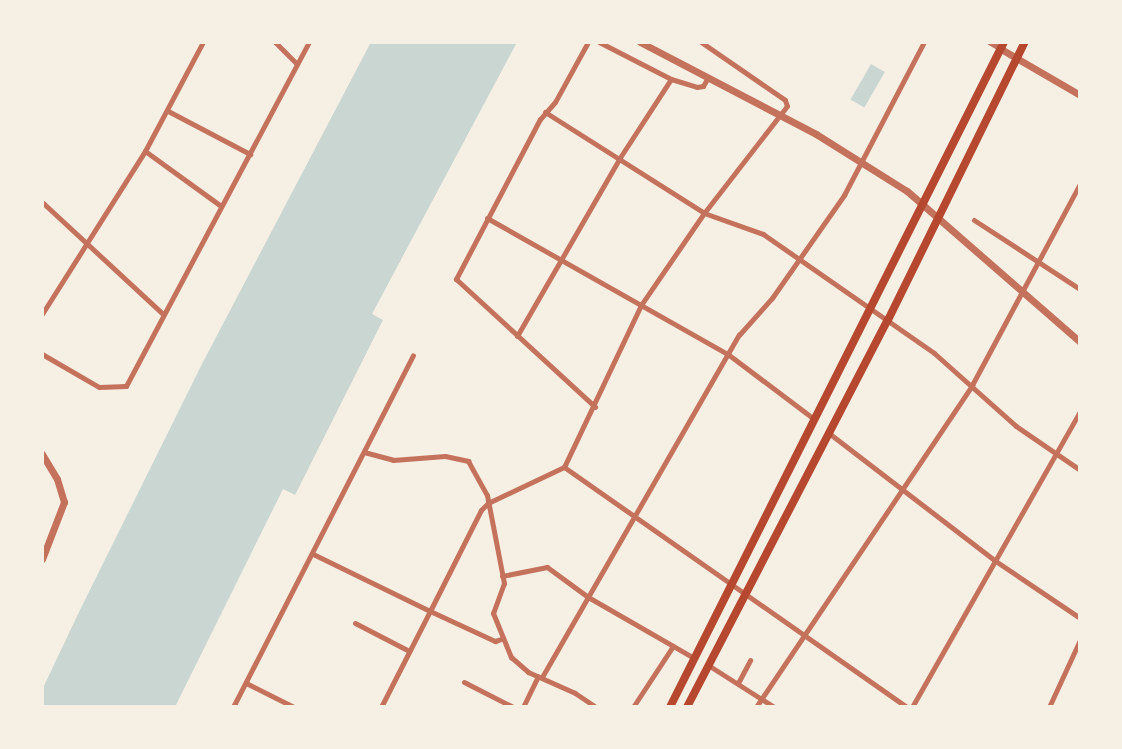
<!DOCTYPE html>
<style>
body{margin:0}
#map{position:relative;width:1122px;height:749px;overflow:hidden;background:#f6efe4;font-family:"DejaVu Sans",sans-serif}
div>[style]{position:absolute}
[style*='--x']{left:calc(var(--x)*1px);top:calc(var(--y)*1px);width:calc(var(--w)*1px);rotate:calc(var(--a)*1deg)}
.water>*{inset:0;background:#c9d6d2;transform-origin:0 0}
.minor>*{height:5px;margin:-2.5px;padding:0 2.5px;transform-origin:2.5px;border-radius:2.5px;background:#c5725c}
.tertiary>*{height:7px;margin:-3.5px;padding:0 3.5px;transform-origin:3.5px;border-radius:3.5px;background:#c5725c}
.primary>*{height:8px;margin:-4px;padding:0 4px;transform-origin:4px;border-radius:4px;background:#b5482f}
span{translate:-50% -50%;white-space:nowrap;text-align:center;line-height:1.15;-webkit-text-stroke:6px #f6efe4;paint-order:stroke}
.frame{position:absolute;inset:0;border:44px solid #f6efe4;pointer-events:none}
</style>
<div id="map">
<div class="water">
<i style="clip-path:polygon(371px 42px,517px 42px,372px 314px,383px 320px,295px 495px,283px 489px,175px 707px,42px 707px,42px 690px,79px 612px,202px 364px)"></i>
<i style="left:871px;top:64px;width:16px;height:41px;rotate:30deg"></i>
</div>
<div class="minor">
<i style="--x:275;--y:42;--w:31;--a:45"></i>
<i style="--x:588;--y:42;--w:68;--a:118.8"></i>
<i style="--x:555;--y:102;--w:23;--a:131"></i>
<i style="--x:540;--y:119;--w:181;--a:117.7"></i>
<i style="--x:456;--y:279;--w:189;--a:42.6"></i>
<i style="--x:599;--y:42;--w:81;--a:27.2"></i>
<i style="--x:671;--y:79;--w:27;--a:17"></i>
<i style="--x:697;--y:87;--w:6;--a:-9"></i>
<i style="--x:703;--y:86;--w:8;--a:-60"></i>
<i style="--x:701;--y:42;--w:102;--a:34.6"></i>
<i style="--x:785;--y:100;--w:6;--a:72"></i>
<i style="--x:787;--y:106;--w:135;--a:127.8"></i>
<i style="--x:704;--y:213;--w:112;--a:124.4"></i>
<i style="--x:641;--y:305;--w:179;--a:115.4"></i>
<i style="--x:564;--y:467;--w:419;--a:35"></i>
<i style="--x:989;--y:42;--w:14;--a:30"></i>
<i style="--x:168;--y:111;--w:93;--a:27.7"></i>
<i style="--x:545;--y:112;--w:188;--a:32.4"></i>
<i style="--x:704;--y:213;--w:63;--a:19.6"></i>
<i style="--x:763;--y:234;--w:208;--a:34.8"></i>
<i style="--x:934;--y:353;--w:110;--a:41.7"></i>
<i style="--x:1016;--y:426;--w:78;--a:34.5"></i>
<i style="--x:145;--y:151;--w:94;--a:35.9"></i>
<i style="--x:42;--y:202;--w:165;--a:42.8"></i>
<i style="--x:487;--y:218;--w:278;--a:29.5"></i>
<i style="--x:729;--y:355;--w:106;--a:37"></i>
<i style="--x:974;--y:220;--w:126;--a:33.1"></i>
<i style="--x:42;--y:314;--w:193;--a:-57.7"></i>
<i style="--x:145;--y:151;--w:123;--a:-62"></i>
<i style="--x:517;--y:336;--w:204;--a:-60"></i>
<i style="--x:619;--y:159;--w:95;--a:-57"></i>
<i style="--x:42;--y:354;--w:66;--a:30.1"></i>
<i style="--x:99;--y:387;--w:27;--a:-2"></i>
<i style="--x:126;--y:386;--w:390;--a:-62"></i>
<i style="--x:830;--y:434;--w:207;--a:37.5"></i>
<i style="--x:994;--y:560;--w:104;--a:34"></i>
<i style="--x:364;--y:452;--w:30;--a:15"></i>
<i style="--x:393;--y:460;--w:52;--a:-4.4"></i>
<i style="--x:445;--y:456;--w:24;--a:12"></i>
<i style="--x:468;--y:461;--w:39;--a:61"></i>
<i style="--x:487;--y:495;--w:90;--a:79.1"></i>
<i style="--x:504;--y:583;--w:32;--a:110"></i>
<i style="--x:493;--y:613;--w:48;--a:67.8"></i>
<i style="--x:511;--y:657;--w:23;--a:41"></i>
<i style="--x:528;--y:672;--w:51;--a:24.1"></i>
<i style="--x:575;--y:693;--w:25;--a:34"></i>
<i style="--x:313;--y:554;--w:130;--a:26"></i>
<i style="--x:430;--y:611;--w:113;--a:-63.2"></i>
<i style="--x:481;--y:510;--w:10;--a:-45"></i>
<i style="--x:488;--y:503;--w:84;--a:-25.3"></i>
<i style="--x:502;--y:576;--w:46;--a:-11.3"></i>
<i style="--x:547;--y:567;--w:51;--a:36.2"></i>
<i style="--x:588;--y:597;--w:122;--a:29.9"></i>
<i style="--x:355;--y:623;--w:61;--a:27.4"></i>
<i style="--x:708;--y:665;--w:78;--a:32.5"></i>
<i style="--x:542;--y:677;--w:395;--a:-60.1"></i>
<i style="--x:739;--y:335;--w:50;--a:-48.3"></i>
<i style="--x:772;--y:298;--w:126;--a:-55"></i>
<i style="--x:844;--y:195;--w:173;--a:-62.4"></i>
<i style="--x:464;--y:682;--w:55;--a:27"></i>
<i style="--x:246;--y:683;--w:54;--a:26.6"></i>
<i style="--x:738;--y:683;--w:26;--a:-62"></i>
<i style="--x:233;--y:707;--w:395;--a:-62.9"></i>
<i style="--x:381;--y:707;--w:108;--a:-63"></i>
<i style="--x:430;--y:611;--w:72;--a:24.8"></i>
<i style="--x:495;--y:641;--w:6;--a:-18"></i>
<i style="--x:523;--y:707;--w:34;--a:-64"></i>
<i style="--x:633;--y:707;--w:73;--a:-56.7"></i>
<i style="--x:756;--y:707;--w:388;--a:-56.1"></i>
<i style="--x:972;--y:385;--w:228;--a:-61.8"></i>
<i style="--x:912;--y:707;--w:340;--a:-60.4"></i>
<i style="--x:1049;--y:707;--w:74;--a:-65.2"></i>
</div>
<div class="tertiary">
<i style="--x:640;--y:42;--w:199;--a:27.6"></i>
<i style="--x:816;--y:134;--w:107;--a:32.1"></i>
<i style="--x:907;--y:191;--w:230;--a:41.1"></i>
<i style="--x:1001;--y:49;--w:91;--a:30.2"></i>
<i style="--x:42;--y:454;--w:29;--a:59"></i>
<i style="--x:57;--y:479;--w:24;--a:73"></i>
<i style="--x:64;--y:502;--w:61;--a:111.1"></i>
</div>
<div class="primary">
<i style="--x:670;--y:707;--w:744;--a:-63.33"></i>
<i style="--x:687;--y:707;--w:436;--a:-62.6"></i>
<i style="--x:888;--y:320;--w:310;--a:-63.8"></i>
</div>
<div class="frame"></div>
</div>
